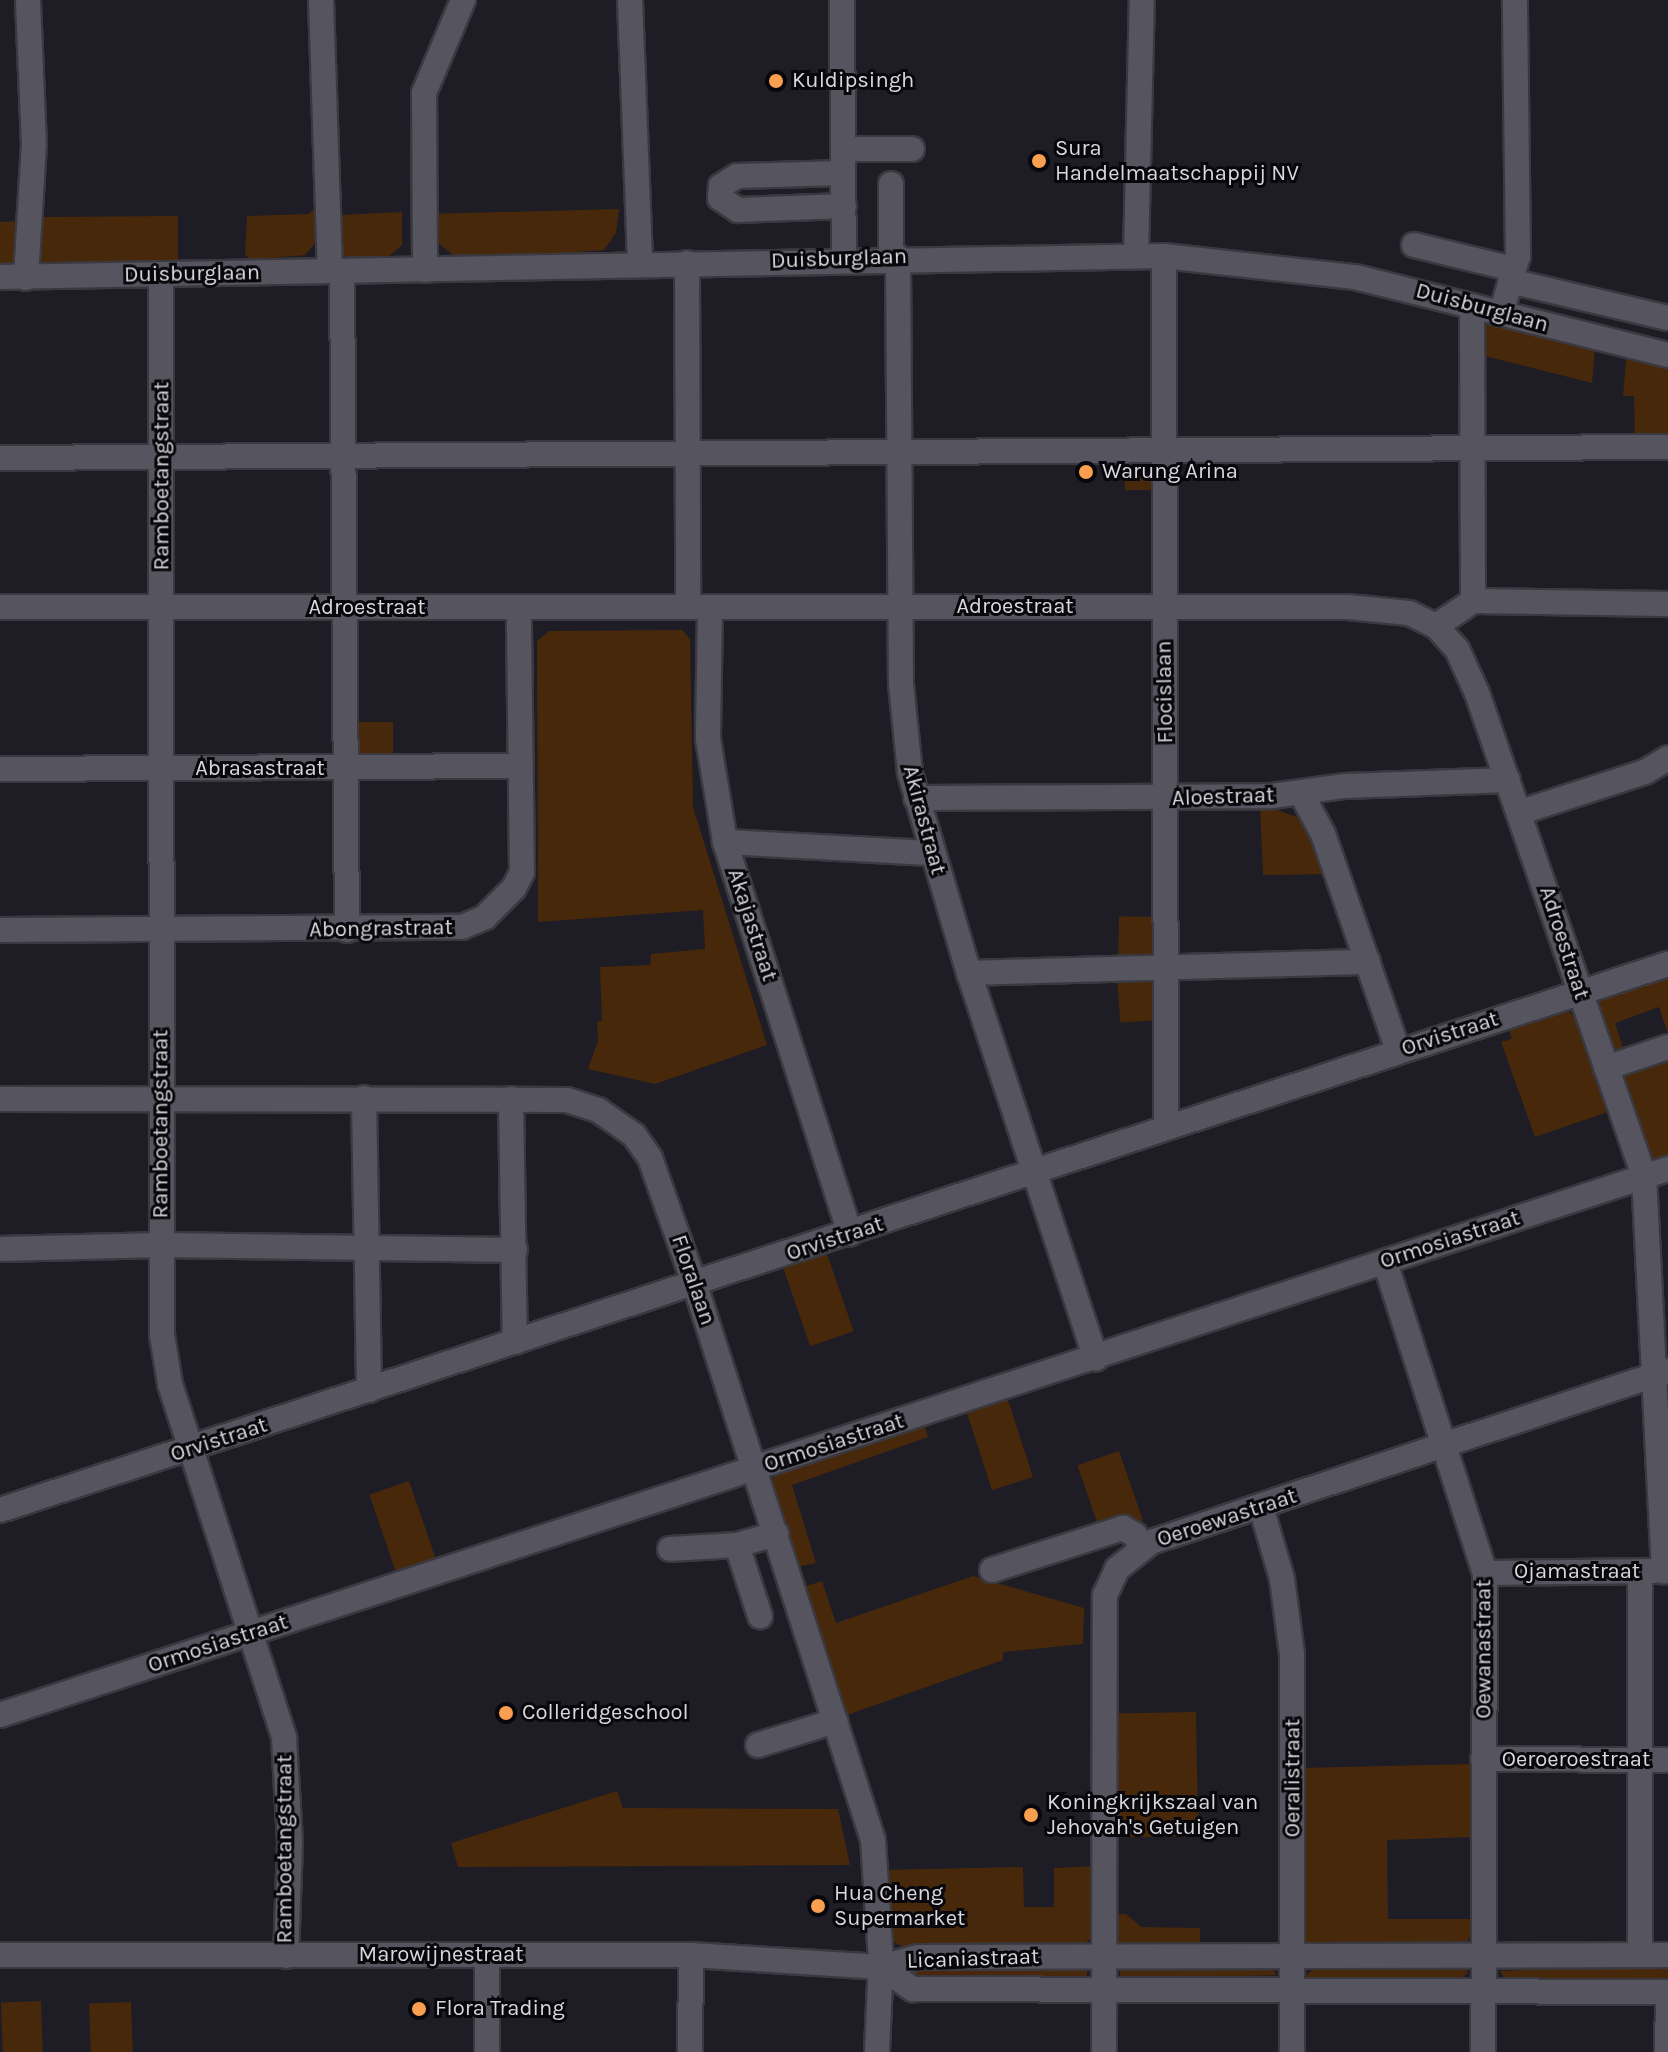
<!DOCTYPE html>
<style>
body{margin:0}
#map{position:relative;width:1668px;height:2052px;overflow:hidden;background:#1e1c25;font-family:Karla,sans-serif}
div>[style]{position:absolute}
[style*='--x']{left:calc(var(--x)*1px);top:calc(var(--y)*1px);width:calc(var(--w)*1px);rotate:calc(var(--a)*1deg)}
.green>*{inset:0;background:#48280b;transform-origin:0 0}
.roads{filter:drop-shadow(2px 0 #3a3940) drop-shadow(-2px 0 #3a3940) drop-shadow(0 2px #3a3940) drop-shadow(0 -2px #3a3940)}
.minor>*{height:24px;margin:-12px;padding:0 12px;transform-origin:12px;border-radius:12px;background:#56545e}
.dots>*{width:22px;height:22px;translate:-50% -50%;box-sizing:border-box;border:4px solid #08070b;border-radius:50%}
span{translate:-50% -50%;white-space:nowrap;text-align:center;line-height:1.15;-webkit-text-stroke:6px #08070b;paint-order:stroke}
.poi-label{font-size:22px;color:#d9d8de}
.left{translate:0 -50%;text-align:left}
.street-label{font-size:22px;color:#d9d8de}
</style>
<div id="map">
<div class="green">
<i style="clip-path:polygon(320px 202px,316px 242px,305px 255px,250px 260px,245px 254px,247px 216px,309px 214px)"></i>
<i style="clip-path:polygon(341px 204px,342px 215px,402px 212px,402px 245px,389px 256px,349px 258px,338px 252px,332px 205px)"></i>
<i style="clip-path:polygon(619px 209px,616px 233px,604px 250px,460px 261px,434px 239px,426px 214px)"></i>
<i style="clip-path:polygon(178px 216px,178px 261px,44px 267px,38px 260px,40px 217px)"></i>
<i style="clip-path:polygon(25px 221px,13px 267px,0 267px,0 222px)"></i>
<i style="clip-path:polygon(1490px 321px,1595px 349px,1592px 383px,1481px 355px,1482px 326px)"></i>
<i style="clip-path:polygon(1626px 359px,1668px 366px,1668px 441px,1635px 443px,1634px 396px,1623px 396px)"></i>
<i style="left:1157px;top:457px;width:33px;height:32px;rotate:90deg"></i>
<i style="clip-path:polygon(682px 630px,690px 639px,693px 807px,767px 1045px,655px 1084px,588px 1069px,598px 1041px,597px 1022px,602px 1021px,600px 967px,650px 965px,651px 954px,705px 949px,703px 910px,538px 922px,537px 641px,549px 631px)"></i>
<i style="left:393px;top:722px;width:35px;height:40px;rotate:90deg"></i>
<i style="clip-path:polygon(1260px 804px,1305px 820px,1329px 874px,1263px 875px)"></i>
<i style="left:1158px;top:917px;width:41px;height:39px;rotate:91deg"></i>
<i style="clip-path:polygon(1668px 971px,1668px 1034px,1659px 1007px,1615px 1023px,1625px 1054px,1610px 1055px,1597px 998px)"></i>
<i style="left:1156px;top:975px;width:45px;height:39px;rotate:86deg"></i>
<i style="clip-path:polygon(1564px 1008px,1580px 1020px,1608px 1112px,1535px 1137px,1501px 1042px,1512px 1039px,1507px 1025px)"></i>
<i style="clip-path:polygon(1668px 1052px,1668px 1160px,1650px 1158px,1617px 1069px)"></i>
<i style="left:826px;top:1251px;width:85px;height:46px;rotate:71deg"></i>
<i style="left:1007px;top:1397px;width:84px;height:43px;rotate:72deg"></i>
<i style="clip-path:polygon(924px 1424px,928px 1437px,792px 1485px,816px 1563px,797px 1567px,772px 1489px,774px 1474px)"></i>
<i style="left:1119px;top:1451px;width:74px;height:44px;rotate:71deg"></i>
<i style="left:409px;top:1481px;width:88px;height:42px;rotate:71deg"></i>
<i style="clip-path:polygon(973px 1576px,1084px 1608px,1083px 1644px,1003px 1652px,1003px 1660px,847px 1715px,804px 1587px,822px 1581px,836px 1623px)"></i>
<i style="left:1196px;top:1712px;width:124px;height:85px;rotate:89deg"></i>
<i style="clip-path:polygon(1473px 1764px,1473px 1837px,1387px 1840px,1388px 1919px,1475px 1919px,1469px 1939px,1462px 1944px,1303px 1945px,1299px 1768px)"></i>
<i style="clip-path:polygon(617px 1791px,623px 1808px,838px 1809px,850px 1865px,458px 1867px,451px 1843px)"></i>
<i style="clip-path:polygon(1095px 1866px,1093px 1937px,1082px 1945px,909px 1950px,890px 1940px,883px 1870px,1023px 1867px,1024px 1907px,1054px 1907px,1054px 1868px)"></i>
<i style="clip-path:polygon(1112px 1914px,1126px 1914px,1141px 1927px,1200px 1928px,1200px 1949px,1119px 1946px)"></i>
<i style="clip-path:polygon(1668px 1965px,1668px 1981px,1505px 1979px,1500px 1971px)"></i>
<i style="clip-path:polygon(1087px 1966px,1087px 1979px,917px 1981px,908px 1970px)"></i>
<i style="clip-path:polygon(1465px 1966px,1468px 1973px,1460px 1979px,1308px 1980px,1306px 1975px,1316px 1968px)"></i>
<i style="clip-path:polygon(1127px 1967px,1271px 1968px,1277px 1975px,1120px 1979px,1120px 1970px)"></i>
<i style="left:41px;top:2001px;width:51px;height:40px;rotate:88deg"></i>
<i style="left:131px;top:2002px;width:50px;height:42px;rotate:88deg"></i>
</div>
<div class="roads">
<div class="minor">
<i style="--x:321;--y:0;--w:271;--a:88.1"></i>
<i style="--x:630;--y:0;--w:264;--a:87.8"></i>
<i style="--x:842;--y:0;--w:259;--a:89.6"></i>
<i style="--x:843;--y:149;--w:69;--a:0"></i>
<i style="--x:843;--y:173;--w:106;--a:178.4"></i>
<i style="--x:737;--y:176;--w:19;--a:148"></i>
<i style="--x:721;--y:186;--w:12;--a:95"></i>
<i style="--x:720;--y:198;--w:22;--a:34"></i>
<i style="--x:738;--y:210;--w:106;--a:-2.2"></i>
<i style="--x:1414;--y:245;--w:102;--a:13.6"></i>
<i style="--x:1136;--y:256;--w:256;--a:-88.7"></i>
<i style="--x:1164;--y:256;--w:872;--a:89.87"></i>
<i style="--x:891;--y:257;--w:73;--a:-90"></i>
<i style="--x:898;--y:257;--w:427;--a:89.6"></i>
<i style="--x:901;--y:684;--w:89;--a:84.2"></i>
<i style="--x:910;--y:773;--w:209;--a:73.6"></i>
<i style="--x:969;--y:973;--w:406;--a:71.8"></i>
<i style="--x:687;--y:263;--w:344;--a:89.8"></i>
<i style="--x:425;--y:270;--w:177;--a:-90.3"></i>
<i style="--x:424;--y:93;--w:101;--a:-67.2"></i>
<i style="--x:342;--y:271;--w:659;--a:89.57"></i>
<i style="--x:161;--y:274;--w:1061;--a:89.95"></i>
<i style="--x:162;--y:1335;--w:50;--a:80.7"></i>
<i style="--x:170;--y:1384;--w:372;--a:72.1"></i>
<i style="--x:284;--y:1738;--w:105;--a:86.7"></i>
<i style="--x:290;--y:1843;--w:113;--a:92"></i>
<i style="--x:0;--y:277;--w:1164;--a:-1.03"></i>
<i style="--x:1164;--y:256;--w:192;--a:6.3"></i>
<i style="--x:1355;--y:277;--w:323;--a:14"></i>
<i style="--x:26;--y:278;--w:133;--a:-86.6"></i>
<i style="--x:34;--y:145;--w:145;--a:-92.4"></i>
<i style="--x:1510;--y:281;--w:162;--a:13.2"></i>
<i style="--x:1472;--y:306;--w:295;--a:89.8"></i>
<i style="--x:1501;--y:314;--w:60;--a:-73.7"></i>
<i style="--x:1518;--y:256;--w:256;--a:-90.7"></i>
<i style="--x:0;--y:458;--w:1668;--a:-0.38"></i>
<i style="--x:0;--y:607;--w:1348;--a:0"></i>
<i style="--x:1348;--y:607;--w:61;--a:5.6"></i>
<i style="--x:1409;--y:613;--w:30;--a:26"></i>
<i style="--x:1436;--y:626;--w:31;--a:48"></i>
<i style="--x:1457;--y:649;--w:48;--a:65.6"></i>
<i style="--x:1477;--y:693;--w:511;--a:70.93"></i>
<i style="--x:1644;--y:1176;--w:396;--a:87.1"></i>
<i style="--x:710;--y:607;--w:132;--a:90.9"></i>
<i style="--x:708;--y:739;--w:104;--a:80.6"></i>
<i style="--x:725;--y:842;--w:411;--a:72.3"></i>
<i style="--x:1436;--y:626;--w:45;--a:-34"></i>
<i style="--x:1473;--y:601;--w:195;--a:0.9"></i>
<i style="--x:0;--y:769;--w:520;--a:-0.33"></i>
<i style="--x:1301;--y:793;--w:47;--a:61.8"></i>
<i style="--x:1323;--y:834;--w:230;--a:70.9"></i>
<i style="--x:916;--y:798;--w:356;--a:-0.3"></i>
<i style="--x:1272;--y:796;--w:74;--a:-7.8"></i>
<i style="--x:1345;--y:786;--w:163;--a:-2.1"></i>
<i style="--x:1521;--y:812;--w:130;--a:-17.9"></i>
<i style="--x:1645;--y:772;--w:27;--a:-31"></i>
<i style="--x:725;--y:842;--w:206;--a:3.1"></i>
<i style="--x:0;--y:930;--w:462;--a:-0.4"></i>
<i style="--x:462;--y:927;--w:25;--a:-23"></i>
<i style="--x:485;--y:917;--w:41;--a:-45"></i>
<i style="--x:514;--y:888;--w:18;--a:-63"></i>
<i style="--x:522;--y:872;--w:264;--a:-90.7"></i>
<i style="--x:969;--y:973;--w:399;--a:-1.6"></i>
<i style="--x:1606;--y:1068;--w:65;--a:-18.7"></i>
<i style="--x:364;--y:1098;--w:292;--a:89"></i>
<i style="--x:0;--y:1099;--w:567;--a:0.1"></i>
<i style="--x:567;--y:1100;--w:33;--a:18"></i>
<i style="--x:598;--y:1110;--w:44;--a:34.8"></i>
<i style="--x:634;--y:1135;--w:28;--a:55"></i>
<i style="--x:650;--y:1158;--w:135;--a:70.5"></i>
<i style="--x:695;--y:1285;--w:583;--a:72.22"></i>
<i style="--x:873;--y:1840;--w:119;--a:86.2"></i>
<i style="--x:881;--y:1959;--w:93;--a:92.5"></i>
<i style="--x:511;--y:1099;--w:243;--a:89.1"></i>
<i style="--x:0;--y:1249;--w:162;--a:-1.4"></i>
<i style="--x:162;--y:1245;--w:353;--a:0.8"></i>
<i style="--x:1385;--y:1262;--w:327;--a:72.2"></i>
<i style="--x:1485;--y:1573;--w:479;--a:90.2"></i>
<i style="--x:1261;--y:1507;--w:75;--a:73.7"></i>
<i style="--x:1282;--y:1579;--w:76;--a:82.4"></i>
<i style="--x:1292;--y:1654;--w:398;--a:90"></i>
<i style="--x:0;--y:1510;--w:1755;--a:-18.13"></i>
<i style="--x:737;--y:1545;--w:75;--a:72.1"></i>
<i style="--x:670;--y:1549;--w:67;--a:-3.4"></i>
<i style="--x:737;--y:1545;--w:41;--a:-15.8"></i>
<i style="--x:992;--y:1570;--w:138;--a:-17.8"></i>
<i style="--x:1123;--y:1528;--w:14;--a:30"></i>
<i style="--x:1135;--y:1535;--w:14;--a:65"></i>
<i style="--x:1640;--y:1572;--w:383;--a:90"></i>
<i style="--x:1485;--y:1573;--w:170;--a:-0.7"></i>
<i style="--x:0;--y:1715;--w:1755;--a:-18.13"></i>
<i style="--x:758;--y:1745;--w:81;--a:-17.3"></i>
<i style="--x:1483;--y:1759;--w:185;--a:0.3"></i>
<i style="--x:0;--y:1955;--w:691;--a:0"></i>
<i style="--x:691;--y:1955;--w:190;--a:3.6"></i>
<i style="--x:881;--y:1967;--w:39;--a:-15"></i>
<i style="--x:919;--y:1957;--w:749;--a:-0.15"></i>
<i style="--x:487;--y:1955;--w:97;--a:90"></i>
<i style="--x:881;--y:1967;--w:39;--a:35"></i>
<i style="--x:913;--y:1989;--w:755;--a:0.23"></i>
<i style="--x:690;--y:2052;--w:97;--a:-89.4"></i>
<i style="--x:1104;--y:2052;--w:457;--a:-89.9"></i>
<i style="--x:1105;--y:1595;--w:29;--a:-65"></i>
<i style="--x:1117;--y:1569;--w:43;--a:-38.5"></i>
<i style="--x:1151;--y:1542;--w:544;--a:-18.33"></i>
<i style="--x:1667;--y:2052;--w:60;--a:-89"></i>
</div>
</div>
<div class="dots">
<i style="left:776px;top:81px;background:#fa9f4f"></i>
<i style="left:1039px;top:161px;background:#fa9f4f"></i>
<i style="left:1086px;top:472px;background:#fa9f4f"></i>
<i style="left:506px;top:1713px;background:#fa9f4f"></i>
<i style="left:1031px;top:1815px;background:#fa9f4f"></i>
<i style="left:818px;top:1906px;background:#fa9f4f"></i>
<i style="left:419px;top:2009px;background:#fa9f4f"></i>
</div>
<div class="poi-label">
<span class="left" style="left:792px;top:81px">Kuldipsingh</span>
<span class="left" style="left:1055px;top:161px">Sura<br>Handelmaatschappij NV</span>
<span class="left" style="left:1102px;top:472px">Warung Arina</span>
<span class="left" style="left:522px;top:1713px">Colleridgeschool</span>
<span class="left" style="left:1047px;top:1815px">Koningkrijkszaal van<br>Jehovah's Getuigen</span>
<span class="left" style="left:834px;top:1906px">Hua Cheng<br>Supermarket</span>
<span class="left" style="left:435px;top:2009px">Flora Trading</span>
</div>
<div class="street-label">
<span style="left:839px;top:259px;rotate:-2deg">Duisburglaan</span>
<span style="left:192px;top:274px;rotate:-1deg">Duisburglaan</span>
<span style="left:1482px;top:308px;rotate:15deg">Duisburglaan</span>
<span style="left:162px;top:476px;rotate:-90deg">Ramboetangstraat</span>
<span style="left:1015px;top:607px">Adroestraat</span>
<span style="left:367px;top:608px">Adroestraat</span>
<span style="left:1165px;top:692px;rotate:-91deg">Flocislaan</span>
<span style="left:260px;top:769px">Abrasastraat</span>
<span style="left:1223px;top:797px;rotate:-2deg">Aloestraat</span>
<span style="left:924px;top:820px;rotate:75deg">Akirastraat</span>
<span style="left:752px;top:925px;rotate:72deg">Akajastraat</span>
<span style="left:381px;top:929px;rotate:-1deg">Abongrastraat</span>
<span style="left:1564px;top:943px;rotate:72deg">Adroestraat</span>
<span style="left:1450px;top:1034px;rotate:-18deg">Orvistraat</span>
<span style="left:161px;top:1124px;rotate:-90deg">Ramboetangstraat</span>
<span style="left:835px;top:1239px;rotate:-18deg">Orvistraat</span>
<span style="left:1450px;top:1240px;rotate:-18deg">Ormosiastraat</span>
<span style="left:693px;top:1280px;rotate:71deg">Floralaan</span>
<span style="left:219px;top:1440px;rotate:-18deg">Orvistraat</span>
<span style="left:834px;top:1443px;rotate:-18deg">Ormosiastraat</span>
<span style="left:1227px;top:1518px;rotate:-18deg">Oeroewastraat</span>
<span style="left:1577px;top:1572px">Ojamastraat</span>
<span style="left:218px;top:1644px;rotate:-18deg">Ormosiastraat</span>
<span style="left:1484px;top:1649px;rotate:-90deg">Oewanastraat</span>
<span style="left:1576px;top:1760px">Oeroeroestraat</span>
<span style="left:1293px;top:1778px;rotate:-90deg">Oeralistraat</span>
<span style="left:285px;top:1849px;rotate:-90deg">Ramboetangstraat</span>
<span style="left:441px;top:1955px">Marowijnestraat</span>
<span style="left:973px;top:1959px;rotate:-2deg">Licaniastraat</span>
</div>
</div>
